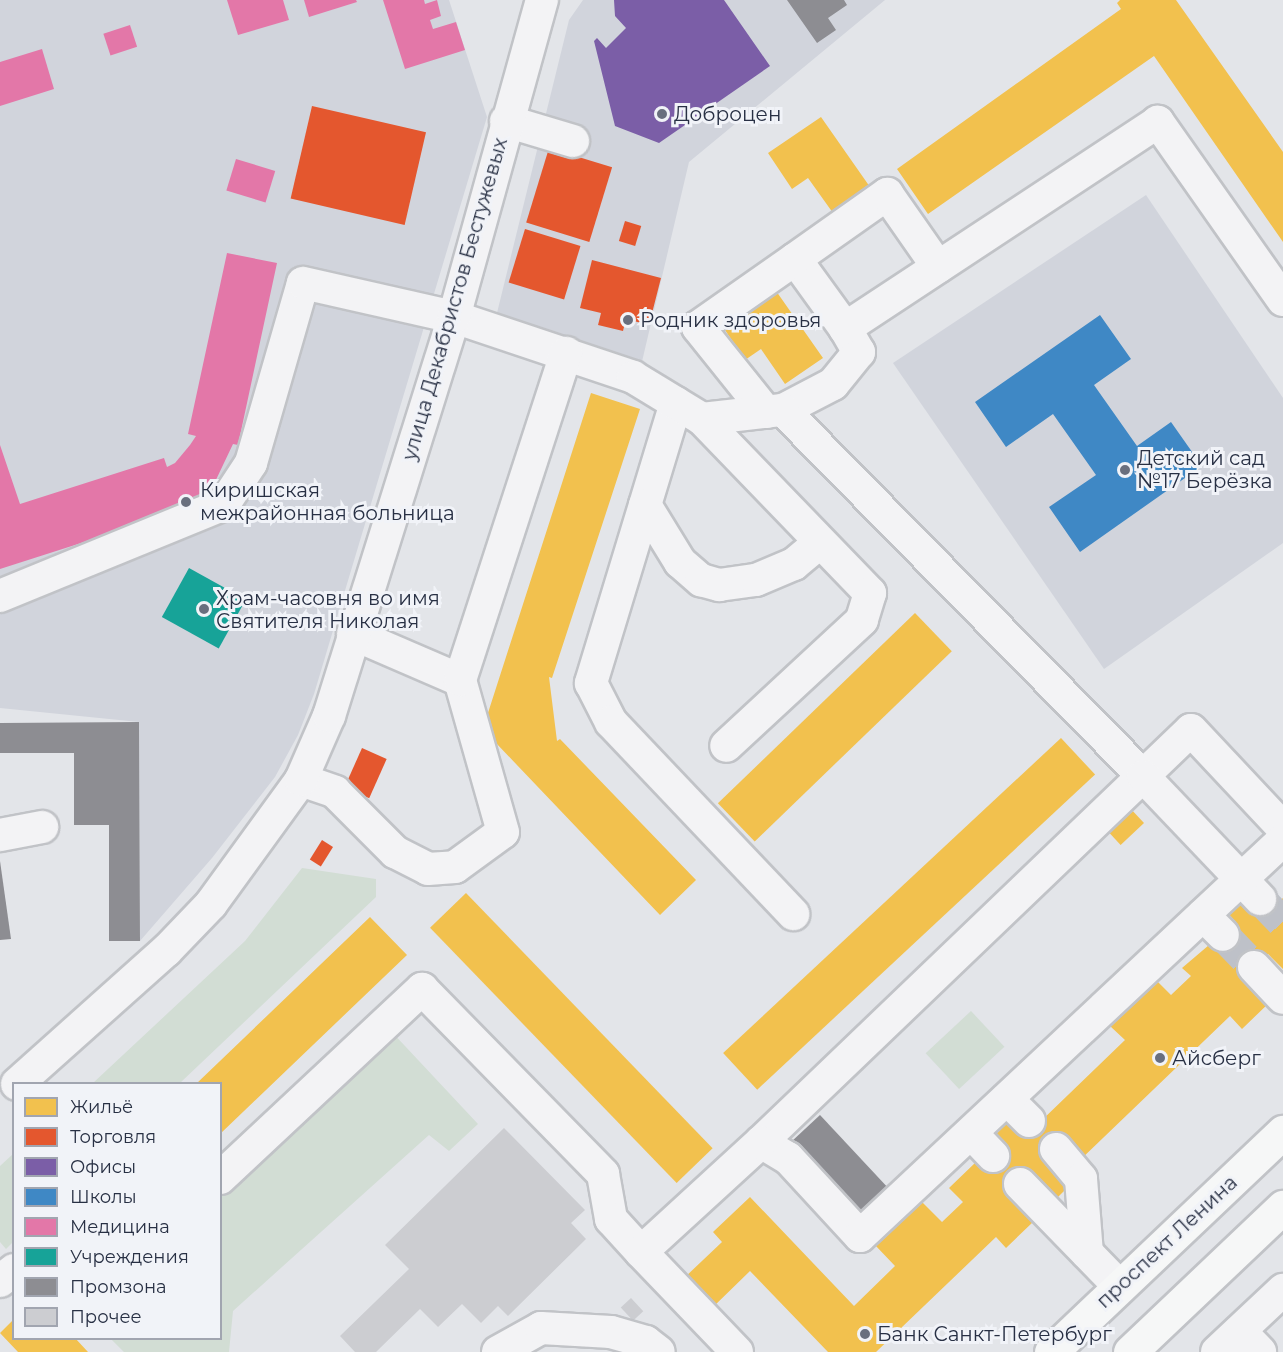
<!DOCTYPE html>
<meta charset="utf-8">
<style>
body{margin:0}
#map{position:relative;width:1283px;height:1352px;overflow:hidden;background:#e3e5e9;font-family:Montserrat,sans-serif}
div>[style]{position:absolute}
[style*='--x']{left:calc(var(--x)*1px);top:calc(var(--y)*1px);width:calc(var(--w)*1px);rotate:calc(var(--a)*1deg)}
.built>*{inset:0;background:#d1d4dc}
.green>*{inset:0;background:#d2ddd4;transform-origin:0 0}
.homes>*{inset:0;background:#f2c14e;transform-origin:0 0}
.shops>*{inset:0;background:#e4572e;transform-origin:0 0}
.offices>*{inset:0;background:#7b5ea7}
.schools>*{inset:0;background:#3f88c5}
.health>*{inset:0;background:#e377a8;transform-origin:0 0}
.public>*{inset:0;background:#17a398;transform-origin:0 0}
.industry>*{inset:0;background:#8d8d92;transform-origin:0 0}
.building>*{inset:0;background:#cccdd1;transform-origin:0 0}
.minor-tunnel>*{height:32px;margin-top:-16px;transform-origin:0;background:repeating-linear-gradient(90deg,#bec1c8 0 32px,transparent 0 48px)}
.roads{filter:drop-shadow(2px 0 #c1c3c7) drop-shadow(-2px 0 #c1c3c7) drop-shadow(0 2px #c1c3c7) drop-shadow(0 -2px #c1c3c7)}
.minor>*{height:32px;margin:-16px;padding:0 16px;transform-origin:16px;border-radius:16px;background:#f3f3f5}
.major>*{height:33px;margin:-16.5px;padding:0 16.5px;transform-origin:16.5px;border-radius:16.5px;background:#f6f7f7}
.dots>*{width:16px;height:16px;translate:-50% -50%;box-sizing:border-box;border:3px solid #f1f3f8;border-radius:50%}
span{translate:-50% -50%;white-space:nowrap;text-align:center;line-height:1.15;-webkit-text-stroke:6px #f1f3f8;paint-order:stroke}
.poi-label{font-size:20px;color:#283044}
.left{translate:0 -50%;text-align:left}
.street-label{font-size:20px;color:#283044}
.legend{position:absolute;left:12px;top:1082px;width:210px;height:258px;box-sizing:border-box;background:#f1f3f8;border:2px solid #a1a5b0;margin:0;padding:8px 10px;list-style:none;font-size:18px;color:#283044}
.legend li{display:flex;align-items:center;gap:12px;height:30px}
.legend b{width:30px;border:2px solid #a1a5b0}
</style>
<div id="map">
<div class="built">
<i style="clip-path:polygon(0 0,449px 0,487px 117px,314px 694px,298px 735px,275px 777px,212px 858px,140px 941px,139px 722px,0 708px)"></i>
<i style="clip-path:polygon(583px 0,885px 0,689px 162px,640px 370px,496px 317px,569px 20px)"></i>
<i style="clip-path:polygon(1146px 195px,1283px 398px,1283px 543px,1104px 669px,893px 363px)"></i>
</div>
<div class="green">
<i style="clip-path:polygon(302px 868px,376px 879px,376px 897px,180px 1083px,93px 1083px,245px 941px)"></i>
<i style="left:971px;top:1011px;width:49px;height:62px;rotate:47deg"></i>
<i style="clip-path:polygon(390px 1030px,478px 1124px,449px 1151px,429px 1135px,233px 1311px,229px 1352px,124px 1352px,111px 1339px,220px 1338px,221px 1193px)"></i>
<i style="clip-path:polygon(13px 1154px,13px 1242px,6px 1249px,0 1242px,0 1166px)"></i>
</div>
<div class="homes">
<i style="clip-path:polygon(1120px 0,1176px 0,1283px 152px,1283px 242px,1154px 56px,928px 214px,897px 169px,1121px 9px,1117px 3px)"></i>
<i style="clip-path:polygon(821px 117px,870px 187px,833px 213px,808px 178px,792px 189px,768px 153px)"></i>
<i style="clip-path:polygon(774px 288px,823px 358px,785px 384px,761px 349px,745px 360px,721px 324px)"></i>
<i style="clip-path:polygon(591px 393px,640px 409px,552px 678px,549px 677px,557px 741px,560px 739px,696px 880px,660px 915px,496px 743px,487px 716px)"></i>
<i style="left:915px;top:613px;width:53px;height:274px;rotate:46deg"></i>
<i style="left:1061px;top:738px;width:50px;height:462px;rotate:47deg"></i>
<i style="left:1129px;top:807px;width:22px;height:32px;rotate:47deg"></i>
<i style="clip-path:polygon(1242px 891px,1266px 893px,1277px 904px,1283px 898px,1283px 969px,1268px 954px,1245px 975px,1271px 1001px,1242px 1029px,1230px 1016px,1078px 1162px,1071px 1184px,1055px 1200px,1030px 1174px,1008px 1196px,1033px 1222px,1006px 1248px,996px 1237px,876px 1352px,828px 1352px,750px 1271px,711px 1309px,683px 1279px,722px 1242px,713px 1232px,750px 1197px,854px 1306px,895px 1266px,875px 1245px,921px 1201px,942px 1222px,963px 1202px,949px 1188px,976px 1162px,981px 1167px,1004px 1146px,990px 1130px,1006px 1114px,1040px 1122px,1125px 1040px,1110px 1026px,1157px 981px,1171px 995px,1191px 976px,1182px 968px,1236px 922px,1224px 909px)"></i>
<i style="left:466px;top:893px;width:355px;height:50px;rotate:46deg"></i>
<i style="clip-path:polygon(370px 917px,407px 955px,220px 1134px,220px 1084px,196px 1084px)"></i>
<i style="clip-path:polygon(14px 1319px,14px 1338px,75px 1338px,88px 1352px,18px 1352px,0 1333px)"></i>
</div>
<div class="shops">
<i style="left:312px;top:106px;width:117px;height:95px;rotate:13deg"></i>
<i style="left:549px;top:148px;width:66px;height:78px;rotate:17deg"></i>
<i style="left:625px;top:221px;width:17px;height:21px;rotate:17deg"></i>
<i style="left:525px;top:229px;width:58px;height:56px;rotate:17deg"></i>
<i style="clip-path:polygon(592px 260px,661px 278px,649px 325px,626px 319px,623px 331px,598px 325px,601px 313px,580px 308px)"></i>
<i style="left:362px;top:748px;width:27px;height:43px;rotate:24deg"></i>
<i style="left:322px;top:840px;width:13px;height:23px;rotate:32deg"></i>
</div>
<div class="offices">
<i style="clip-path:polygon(614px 0,724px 0,770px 66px,659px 143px,615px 126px,594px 41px,597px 38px,606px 48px,626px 28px,615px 16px)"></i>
</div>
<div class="schools">
<i style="clip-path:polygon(1100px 315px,1131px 359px,1094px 385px,1137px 446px,1171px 422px,1202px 466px,1080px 552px,1049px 507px,1096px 475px,1053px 414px,1006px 447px,975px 402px)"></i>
</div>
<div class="health">
<i style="clip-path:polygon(227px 0,283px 0,289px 20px,238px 35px)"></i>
<i style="clip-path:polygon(304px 0,356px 0,357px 2px,309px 17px)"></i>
<i style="clip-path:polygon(383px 0,424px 0,425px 4px,437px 0,441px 16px,430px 20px,433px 29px,456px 22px,465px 50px,405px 69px)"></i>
<i style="left:130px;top:25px;width:23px;height:28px;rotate:72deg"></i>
<i style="clip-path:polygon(42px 49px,54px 89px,0 106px,0 62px)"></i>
<i style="left:236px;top:159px;width:41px;height:33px;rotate:17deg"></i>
<i style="clip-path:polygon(227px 253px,277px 263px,238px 445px,233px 444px,214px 484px,200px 497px,179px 505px,181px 511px,0 569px,0 445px,20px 504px,164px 458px,167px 467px,175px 463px,190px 445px,196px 436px,188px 434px)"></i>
</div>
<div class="public">
<i style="left:189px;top:568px;width:65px;height:56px;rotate:29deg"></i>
</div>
<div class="industry">
<i style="clip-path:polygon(787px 0,844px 0,847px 5px,828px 18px,836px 30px,817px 43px)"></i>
<i style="clip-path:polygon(139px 722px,140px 941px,109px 941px,109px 825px,74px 825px,74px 753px,0 753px,0 723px)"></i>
<i style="clip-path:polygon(0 861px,11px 939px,0 940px)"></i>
<i style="left:820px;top:1115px;width:101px;height:40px;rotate:47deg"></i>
</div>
<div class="building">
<i style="clip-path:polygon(504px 1128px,585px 1210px,571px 1223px,586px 1239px,508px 1316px,498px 1306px,481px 1323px,462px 1304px,438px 1327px,420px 1309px,376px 1352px,355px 1352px,340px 1336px,409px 1269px,385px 1245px)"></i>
<i style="left:631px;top:1298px;width:18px;height:14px;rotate:47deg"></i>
</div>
<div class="minor-tunnel">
<i style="--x:1260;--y:899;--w:33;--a:46"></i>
<i style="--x:1223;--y:935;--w:45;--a:45.9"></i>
</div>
<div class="roads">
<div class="minor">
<i style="--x:506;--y:121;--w:70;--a:16.6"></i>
<i style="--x:1283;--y:300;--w:218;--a:-125.1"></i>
<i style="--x:1158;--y:122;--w:375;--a:146.6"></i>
<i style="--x:845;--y:328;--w:28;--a:60"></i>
<i style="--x:859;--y:352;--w:41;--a:129.1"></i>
<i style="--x:833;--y:384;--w:56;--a:152.5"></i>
<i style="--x:783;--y:410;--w:513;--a:45.47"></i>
<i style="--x:1143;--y:776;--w:66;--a:-43.8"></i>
<i style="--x:1191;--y:730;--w:134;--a:46.8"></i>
<i style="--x:845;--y:328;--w:85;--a:-125.9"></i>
<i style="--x:795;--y:259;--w:113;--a:-35.2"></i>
<i style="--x:887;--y:194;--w:89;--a:55.1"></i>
<i style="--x:676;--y:403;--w:293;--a:106.9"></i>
<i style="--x:591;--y:683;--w:44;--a:62.9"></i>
<i style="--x:611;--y:722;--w:265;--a:46.5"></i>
<i style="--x:766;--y:412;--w:109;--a:-128.7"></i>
<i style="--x:698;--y:327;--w:118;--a:-35"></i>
<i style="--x:702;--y:419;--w:81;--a:-6.4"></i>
<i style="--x:645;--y:505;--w:67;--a:58.4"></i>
<i style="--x:680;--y:562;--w:28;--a:41"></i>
<i style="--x:701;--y:580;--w:19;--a:16"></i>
<i style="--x:719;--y:585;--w:37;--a:-8"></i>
<i style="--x:756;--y:580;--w:41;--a:-22.8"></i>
<i style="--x:794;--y:564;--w:34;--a:-40"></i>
<i style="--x:0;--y:596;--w:242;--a:-22.3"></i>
<i style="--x:224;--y:504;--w:49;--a:-56.6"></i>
<i style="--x:251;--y:463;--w:187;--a:-73.9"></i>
<i style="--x:303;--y:283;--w:155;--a:12.7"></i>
<i style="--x:454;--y:317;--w:189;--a:18.5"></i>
<i style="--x:633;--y:377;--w:81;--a:31.3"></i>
<i style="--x:702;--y:419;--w:242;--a:46"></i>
<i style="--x:870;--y:593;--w:28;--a:107"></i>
<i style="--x:862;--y:620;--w:185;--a:137.2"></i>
<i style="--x:353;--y:634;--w:116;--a:23.3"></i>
<i style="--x:301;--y:780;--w:36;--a:19"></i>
<i style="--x:335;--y:792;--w:85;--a:45"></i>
<i style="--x:395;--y:852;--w:37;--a:27"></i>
<i style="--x:428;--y:869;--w:27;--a:-4"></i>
<i style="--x:455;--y:867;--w:59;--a:-36.1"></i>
<i style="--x:503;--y:832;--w:158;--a:-105.8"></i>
<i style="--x:460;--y:680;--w:344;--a:-72"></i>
<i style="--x:0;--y:835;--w:43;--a:-10.8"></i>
<i style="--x:1203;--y:915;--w:28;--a:45"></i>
<i style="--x:1254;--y:967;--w:42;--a:46.9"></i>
<i style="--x:17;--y:1084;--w:200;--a:-41.8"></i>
<i style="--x:166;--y:951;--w:65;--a:-46.2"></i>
<i style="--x:211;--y:904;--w:153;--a:-54"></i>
<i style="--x:301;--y:780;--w:70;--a:-66.4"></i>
<i style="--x:329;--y:716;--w:418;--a:-72.6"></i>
<i style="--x:454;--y:317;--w:329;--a:-74.5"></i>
<i style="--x:1007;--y:1099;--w:31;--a:45"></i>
<i style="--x:971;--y:1133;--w:32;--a:46"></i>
<i style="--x:761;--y:1142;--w:529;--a:-43.77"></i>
<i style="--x:1143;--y:776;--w:170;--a:46.4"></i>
<i style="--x:1056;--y:1149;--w:39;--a:50"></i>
<i style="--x:1081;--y:1179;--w:74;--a:85.4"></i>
<i style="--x:220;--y:1178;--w:277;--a:-43.1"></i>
<i style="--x:422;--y:989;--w:259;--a:45.6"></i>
<i style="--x:603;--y:1174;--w:46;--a:79.9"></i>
<i style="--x:611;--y:1219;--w:45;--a:47.7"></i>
<i style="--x:1020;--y:1184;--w:144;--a:45.8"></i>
<i style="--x:0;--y:1281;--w:18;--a:-38"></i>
<i style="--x:1240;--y:1331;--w:29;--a:46"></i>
<i style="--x:498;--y:1352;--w:49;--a:-29.2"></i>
<i style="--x:541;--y:1328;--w:70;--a:3.3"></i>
<i style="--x:611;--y:1332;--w:36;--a:16"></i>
<i style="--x:646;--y:1342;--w:16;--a:38"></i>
<i style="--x:737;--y:1352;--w:139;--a:-133.8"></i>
<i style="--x:641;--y:1252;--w:163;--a:-42.5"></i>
<i style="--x:761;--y:1142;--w:31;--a:31"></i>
<i style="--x:788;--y:1158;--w:106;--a:47.3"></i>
<i style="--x:860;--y:1236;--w:579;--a:-43.11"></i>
<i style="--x:1217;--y:1352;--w:91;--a:-43.2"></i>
</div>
<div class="major">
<i style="--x:1051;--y:1352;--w:320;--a:-43.5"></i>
<i style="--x:1130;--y:1352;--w:211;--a:-43.5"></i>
</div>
</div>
<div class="dots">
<i style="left:662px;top:114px;background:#696f7e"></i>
<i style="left:628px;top:320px;background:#696f7e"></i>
<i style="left:1125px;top:470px;background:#696f7e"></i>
<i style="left:186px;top:502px;background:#696f7e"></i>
<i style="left:204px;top:609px;background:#696f7e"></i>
<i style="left:1160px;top:1058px;background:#696f7e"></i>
<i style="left:865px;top:1334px;background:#696f7e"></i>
</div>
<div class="poi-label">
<span class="left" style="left:674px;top:114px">Доброцен</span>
<span class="left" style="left:640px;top:320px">Родник здоровья</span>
<span class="left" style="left:1137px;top:470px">Детский сад<br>№17 Берёзка</span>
<span class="left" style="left:200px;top:502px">Киришская<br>межрайонная больница</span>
<span class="left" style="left:216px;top:610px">Храм-часовня во имя<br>Святителя Николая</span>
<span class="left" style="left:1172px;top:1058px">Айсберг</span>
<span class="left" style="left:877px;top:1334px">Банк Санкт-Петербург</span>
</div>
<div class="street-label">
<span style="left:455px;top:299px;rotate:-74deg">улица Декабристов Бестужевых</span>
<span style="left:1167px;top:1242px;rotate:-43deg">проспект Ленина</span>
</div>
<ul class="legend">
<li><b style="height:16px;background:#f2c14e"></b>Жильё</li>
<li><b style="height:16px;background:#e4572e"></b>Торговля</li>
<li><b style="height:16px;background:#7b5ea7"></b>Офисы</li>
<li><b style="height:16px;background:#3f88c5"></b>Школы</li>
<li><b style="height:16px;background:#e377a8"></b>Медицина</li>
<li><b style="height:16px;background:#17a398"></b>Учреждения</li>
<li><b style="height:16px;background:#8d8d92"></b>Промзона</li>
<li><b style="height:16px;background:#cccdd1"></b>Прочее</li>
</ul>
</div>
